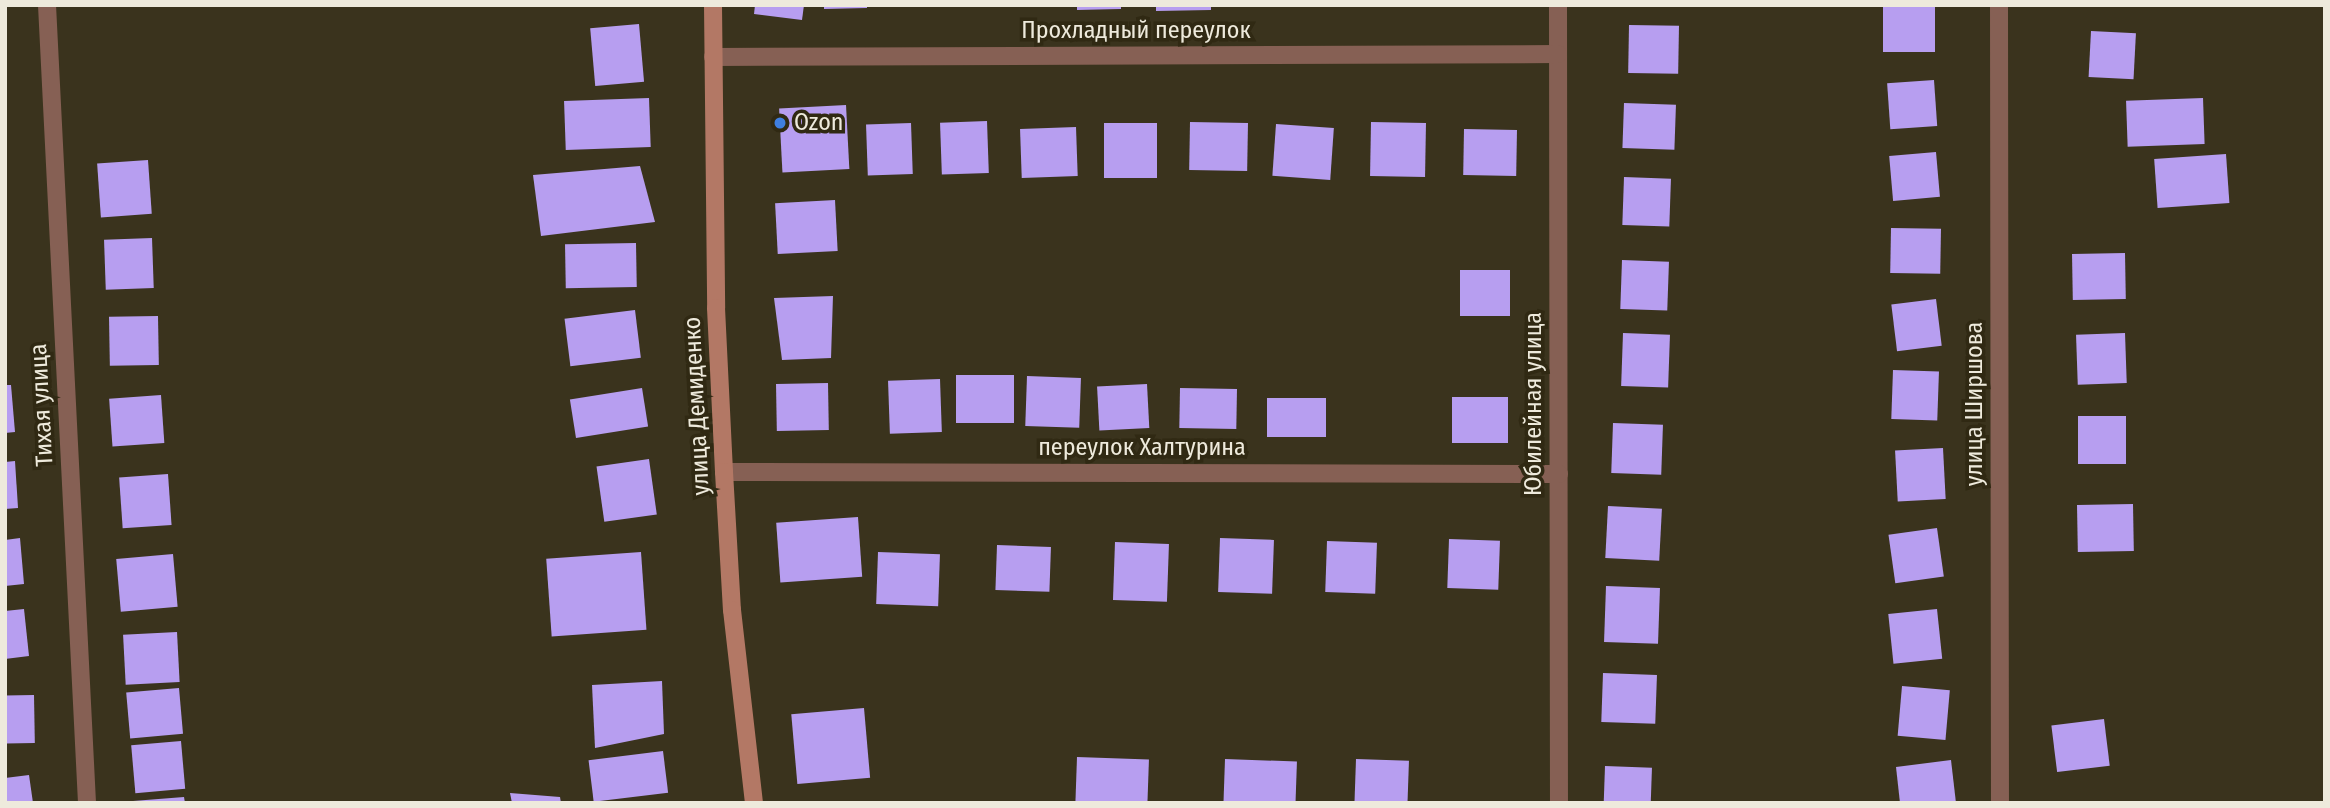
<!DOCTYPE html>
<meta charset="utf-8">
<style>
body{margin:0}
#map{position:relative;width:2330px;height:808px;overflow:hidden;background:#3a331d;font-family:"Fira Sans Condensed",sans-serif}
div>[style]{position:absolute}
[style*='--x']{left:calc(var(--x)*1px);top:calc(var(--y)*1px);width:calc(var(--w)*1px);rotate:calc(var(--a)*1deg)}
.building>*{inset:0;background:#b79ef0;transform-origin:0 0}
.minor>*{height:18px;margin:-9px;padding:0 9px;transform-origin:9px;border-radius:9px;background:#866054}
.secondary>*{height:18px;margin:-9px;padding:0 9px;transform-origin:9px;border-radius:9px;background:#b37865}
.dots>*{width:19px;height:19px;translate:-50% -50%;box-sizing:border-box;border:4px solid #302913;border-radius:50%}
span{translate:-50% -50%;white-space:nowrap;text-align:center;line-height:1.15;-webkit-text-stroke:7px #302913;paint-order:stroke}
.street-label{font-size:24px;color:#eeeadc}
.poi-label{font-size:24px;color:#eeeadc}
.left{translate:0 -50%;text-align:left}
.frame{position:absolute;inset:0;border:7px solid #eeeadc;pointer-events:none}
</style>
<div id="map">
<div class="building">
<i style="clip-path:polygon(755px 5px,804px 5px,802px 20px,754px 14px)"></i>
<i style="clip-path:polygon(824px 5px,867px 5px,867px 8px,824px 9px)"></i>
<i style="clip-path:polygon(1077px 5px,1121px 5px,1121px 9px,1077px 10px)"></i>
<i style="clip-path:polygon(1156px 5px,1211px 5px,1211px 10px,1156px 11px)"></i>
<i style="left:1883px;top:5px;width:52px;height:47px"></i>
<i style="left:639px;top:24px;width:58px;height:49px;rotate:85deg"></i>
<i style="left:1629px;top:25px;width:50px;height:48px;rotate:1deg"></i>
<i style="left:2091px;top:31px;width:45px;height:46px;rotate:3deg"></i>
<i style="left:1934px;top:80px;width:46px;height:47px;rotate:86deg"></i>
<i style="left:649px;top:98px;width:49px;height:85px;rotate:88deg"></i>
<i style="left:2203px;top:98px;width:46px;height:77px;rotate:88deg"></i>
<i style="left:1624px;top:103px;width:52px;height:45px;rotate:2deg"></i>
<i style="left:846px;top:105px;width:64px;height:67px;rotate:87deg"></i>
<i style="left:987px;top:121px;width:52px;height:47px;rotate:88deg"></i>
<i style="left:1190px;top:122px;width:58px;height:48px;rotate:1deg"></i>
<i style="left:1371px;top:122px;width:55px;height:54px;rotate:1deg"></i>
<i style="left:911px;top:123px;width:51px;height:45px;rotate:88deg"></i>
<i style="left:1104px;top:123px;width:53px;height:55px"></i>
<i style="left:1276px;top:124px;width:58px;height:52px;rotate:4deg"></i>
<i style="left:1076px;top:127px;width:49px;height:56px;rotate:88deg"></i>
<i style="left:1464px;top:129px;width:53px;height:46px;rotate:1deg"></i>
<i style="left:1936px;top:152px;width:45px;height:47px;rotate:85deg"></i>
<i style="left:2226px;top:154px;width:49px;height:72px;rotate:86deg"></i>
<i style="left:148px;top:160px;width:54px;height:51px;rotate:86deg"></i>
<i style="clip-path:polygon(640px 166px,655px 222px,541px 236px,533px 175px)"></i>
<i style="left:1624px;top:177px;width:47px;height:48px;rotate:2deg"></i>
<i style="left:835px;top:200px;width:51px;height:60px;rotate:87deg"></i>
<i style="left:1891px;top:228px;width:50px;height:45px;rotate:1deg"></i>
<i style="left:152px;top:238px;width:50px;height:48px;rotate:88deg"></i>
<i style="left:636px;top:243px;width:44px;height:71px;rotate:89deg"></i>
<i style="left:2125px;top:253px;width:46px;height:53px;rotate:89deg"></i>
<i style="left:1622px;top:260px;width:47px;height:49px;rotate:2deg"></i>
<i style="left:1460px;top:270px;width:50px;height:46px"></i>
<i style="clip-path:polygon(833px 296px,831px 358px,782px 360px,774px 298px)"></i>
<i style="left:1936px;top:299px;width:47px;height:45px;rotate:83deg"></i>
<i style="left:635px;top:310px;width:48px;height:71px;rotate:83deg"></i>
<i style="left:158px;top:316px;width:49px;height:49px;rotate:89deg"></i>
<i style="left:1623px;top:333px;width:47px;height:53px;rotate:2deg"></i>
<i style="left:2125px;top:333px;width:50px;height:49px;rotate:88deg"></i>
<i style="left:1893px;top:370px;width:46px;height:49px;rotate:2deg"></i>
<i style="left:956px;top:375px;width:58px;height:48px"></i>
<i style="left:1027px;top:376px;width:54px;height:50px;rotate:2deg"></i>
<i style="left:940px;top:379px;width:53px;height:52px;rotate:88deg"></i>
<i style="left:828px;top:383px;width:47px;height:52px;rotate:89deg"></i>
<i style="left:1147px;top:384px;width:44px;height:50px;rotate:87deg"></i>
<i style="clip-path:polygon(5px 385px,11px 385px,15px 432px,5px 433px)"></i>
<i style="left:642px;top:388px;width:39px;height:73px;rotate:81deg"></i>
<i style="left:1180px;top:388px;width:57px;height:40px;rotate:1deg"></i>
<i style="left:161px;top:395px;width:48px;height:52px;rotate:86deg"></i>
<i style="left:1452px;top:397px;width:56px;height:46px"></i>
<i style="left:1326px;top:398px;width:39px;height:59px;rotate:90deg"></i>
<i style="left:2078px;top:416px;width:48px;height:48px"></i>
<i style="left:1613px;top:423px;width:50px;height:50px;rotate:2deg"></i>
<i style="left:1943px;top:448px;width:51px;height:48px;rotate:87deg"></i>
<i style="left:649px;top:459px;width:56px;height:53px;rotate:82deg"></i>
<i style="clip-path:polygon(15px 461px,18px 508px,5px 509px,5px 462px)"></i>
<i style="left:168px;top:474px;width:51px;height:49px;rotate:86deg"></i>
<i style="left:2133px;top:504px;width:47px;height:56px;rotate:89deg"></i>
<i style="left:1608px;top:506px;width:54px;height:52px;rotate:3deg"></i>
<i style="left:858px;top:517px;width:60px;height:82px;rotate:86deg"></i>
<i style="left:1937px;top:528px;width:49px;height:49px;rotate:82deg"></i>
<i style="clip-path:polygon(20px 538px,24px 584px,5px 586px,5px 540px)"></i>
<i style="left:1220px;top:538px;width:54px;height:54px;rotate:2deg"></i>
<i style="left:1449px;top:539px;width:51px;height:49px;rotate:2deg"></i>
<i style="left:1327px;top:541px;width:50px;height:51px;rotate:2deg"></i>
<i style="left:1115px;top:542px;width:54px;height:58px;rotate:2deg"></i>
<i style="left:997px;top:545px;width:54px;height:45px;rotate:2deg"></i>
<i style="left:641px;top:552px;width:78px;height:95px;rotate:86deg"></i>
<i style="left:878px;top:552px;width:62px;height:52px;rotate:2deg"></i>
<i style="left:173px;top:554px;width:53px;height:57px;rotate:85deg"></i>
<i style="left:1606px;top:586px;width:54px;height:56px;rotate:2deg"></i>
<i style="clip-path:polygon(24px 609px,29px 656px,5px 659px,5px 611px)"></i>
<i style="left:1937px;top:609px;width:50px;height:49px;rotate:84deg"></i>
<i style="left:177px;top:632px;width:50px;height:54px;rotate:87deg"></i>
<i style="left:1603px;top:673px;width:54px;height:49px;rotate:2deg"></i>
<i style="clip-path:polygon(662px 681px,664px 734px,595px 748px,592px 685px)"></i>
<i style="left:1902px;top:686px;width:48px;height:50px;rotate:5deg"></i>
<i style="left:179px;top:688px;width:46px;height:53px;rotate:85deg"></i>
<i style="left:34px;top:695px;width:48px;height:29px;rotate:89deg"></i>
<i style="left:864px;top:708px;width:70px;height:73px;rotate:85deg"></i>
<i style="left:2104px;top:719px;width:47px;height:53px;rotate:83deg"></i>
<i style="left:181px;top:741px;width:48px;height:50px;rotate:85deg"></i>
<i style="left:663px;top:751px;width:42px;height:75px;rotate:83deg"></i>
<i style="left:1077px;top:757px;width:72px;height:46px;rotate:2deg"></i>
<i style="left:1225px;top:759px;width:72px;height:44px;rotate:2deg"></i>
<i style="left:1356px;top:759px;width:53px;height:44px;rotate:2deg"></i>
<i style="clip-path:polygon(1951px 760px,1956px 803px,1900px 803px,1896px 767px)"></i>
<i style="left:1605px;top:766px;width:47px;height:37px;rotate:2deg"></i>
<i style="clip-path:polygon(29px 775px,33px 803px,5px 803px,5px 778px)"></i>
<i style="clip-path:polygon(510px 793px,560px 797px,561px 803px,512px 803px)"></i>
<i style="clip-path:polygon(184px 797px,185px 803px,133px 803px,133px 801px)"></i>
</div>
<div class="minor">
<i style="--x:47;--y:5;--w:799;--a:87.13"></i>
<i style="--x:1558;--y:5;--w:798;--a:89.93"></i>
<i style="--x:1999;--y:5;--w:798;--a:89.93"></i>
<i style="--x:713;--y:57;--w:845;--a:-0.2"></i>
<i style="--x:724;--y:472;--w:835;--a:0.14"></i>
</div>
<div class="secondary">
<i style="--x:713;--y:5;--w:303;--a:89.4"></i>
<i style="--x:716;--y:308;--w:164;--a:87.2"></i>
<i style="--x:724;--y:472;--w:138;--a:86.7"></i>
<i style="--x:732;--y:610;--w:194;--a:83.5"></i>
</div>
<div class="dots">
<i style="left:780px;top:123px;background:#3f7fe0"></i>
</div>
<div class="street-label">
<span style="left:1136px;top:31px">Прохладный переулок</span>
<span style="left:1534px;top:404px;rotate:-90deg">Юбилейная улица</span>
<span style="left:1975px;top:404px;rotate:-90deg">улица Ширшова</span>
<span style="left:42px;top:405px;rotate:-93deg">Тихая улица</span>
<span style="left:697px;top:406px;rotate:-93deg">улица Демиденко</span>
<span style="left:1142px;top:448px">переулок Халтурина</span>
</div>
<div class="poi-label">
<span class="left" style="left:794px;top:123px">Ozon</span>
</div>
<div class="frame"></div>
</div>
